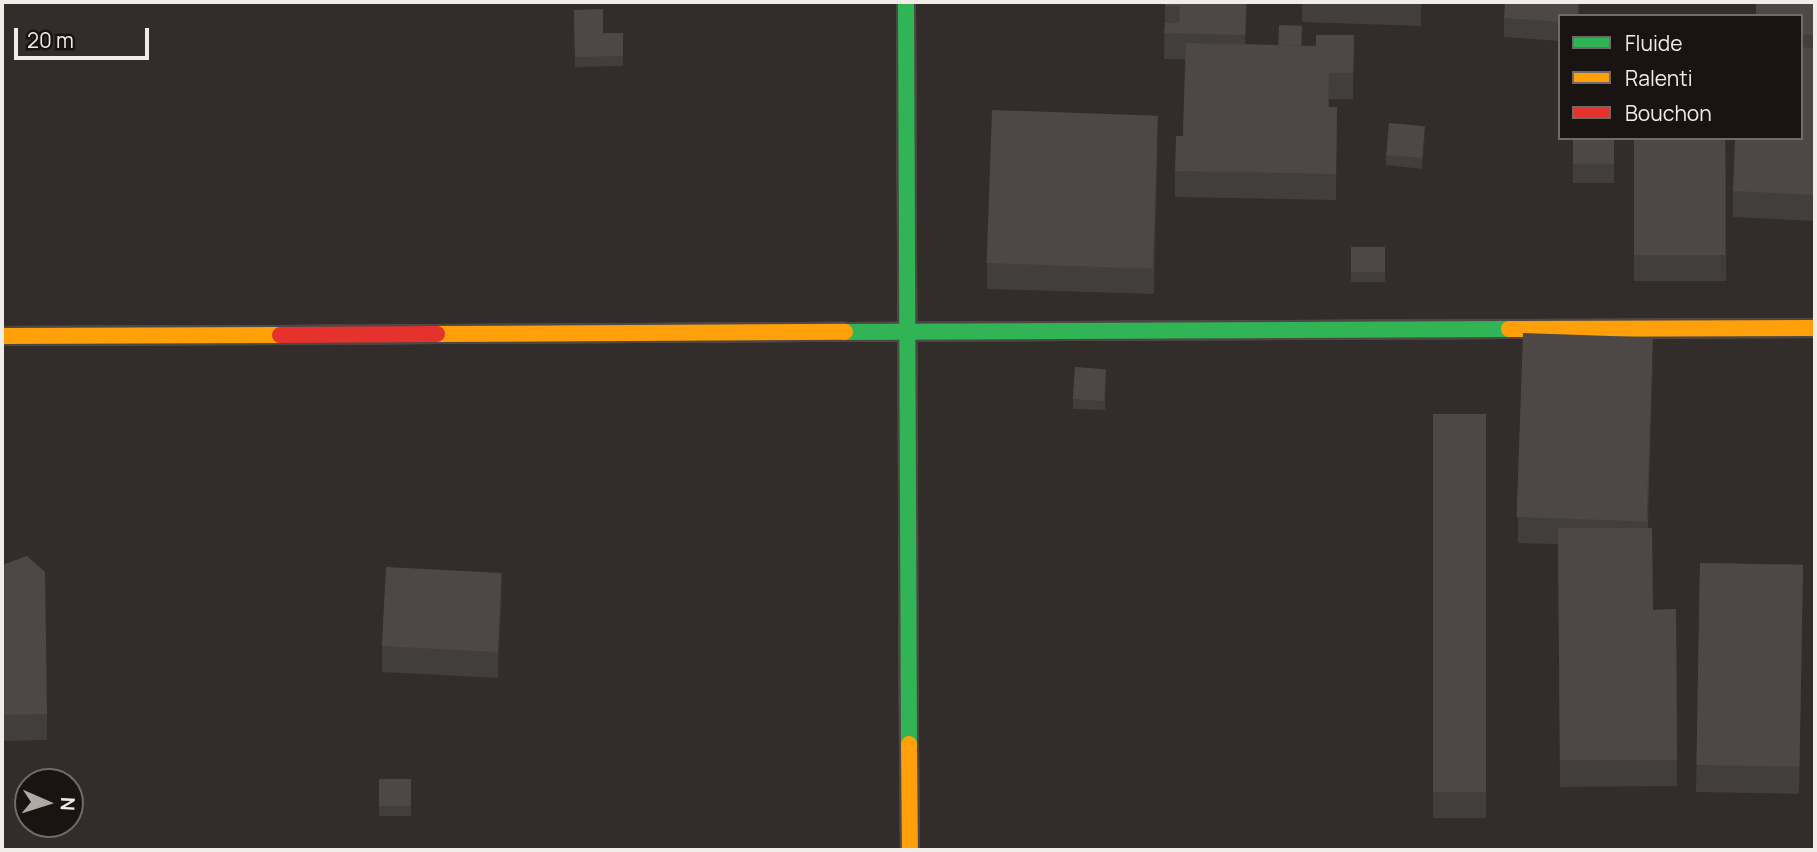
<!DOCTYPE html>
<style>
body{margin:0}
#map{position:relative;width:1817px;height:852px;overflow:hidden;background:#322c2a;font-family:Manrope,sans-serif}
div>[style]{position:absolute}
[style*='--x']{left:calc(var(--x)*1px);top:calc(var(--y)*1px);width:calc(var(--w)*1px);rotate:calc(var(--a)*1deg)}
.roads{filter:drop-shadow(2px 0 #4d4846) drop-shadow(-2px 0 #4d4846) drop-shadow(0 2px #4d4846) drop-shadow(0 -2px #4d4846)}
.fast>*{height:16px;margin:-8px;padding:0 8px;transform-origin:8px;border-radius:8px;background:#30b455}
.slow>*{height:16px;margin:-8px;padding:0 8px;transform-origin:8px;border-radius:8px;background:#ff9f0a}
.jam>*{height:16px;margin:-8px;padding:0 8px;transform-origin:8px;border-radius:8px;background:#e5322d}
.wall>*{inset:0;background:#423e3c;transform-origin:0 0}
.shaded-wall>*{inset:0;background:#363231}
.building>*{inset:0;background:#4d4846;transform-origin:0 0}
span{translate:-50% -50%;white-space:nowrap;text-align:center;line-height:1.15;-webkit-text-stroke:5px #191412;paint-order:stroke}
.frame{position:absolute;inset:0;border:4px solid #f2ece8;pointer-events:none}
.legend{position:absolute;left:1558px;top:14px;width:245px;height:126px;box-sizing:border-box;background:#191412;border:2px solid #706a68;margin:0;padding:9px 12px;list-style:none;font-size:21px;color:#f2ece8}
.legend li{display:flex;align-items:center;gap:14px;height:35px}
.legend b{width:35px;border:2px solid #706a68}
.north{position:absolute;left:14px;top:768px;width:70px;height:70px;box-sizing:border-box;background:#191412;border:2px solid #706a68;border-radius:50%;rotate:93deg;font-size:19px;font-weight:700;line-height:28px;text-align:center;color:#f2ece8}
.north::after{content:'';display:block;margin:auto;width:24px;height:32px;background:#afa9a6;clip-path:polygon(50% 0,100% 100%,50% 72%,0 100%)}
.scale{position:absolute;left:14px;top:28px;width:135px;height:32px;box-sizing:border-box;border:4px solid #f2ece8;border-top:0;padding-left:9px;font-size:21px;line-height:24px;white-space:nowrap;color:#f2ece8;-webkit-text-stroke:5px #191412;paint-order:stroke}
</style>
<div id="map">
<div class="roads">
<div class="fast">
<i style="--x:906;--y:2;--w:742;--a:89.77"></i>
<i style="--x:845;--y:332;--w:664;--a:-0.26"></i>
</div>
<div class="slow">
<i style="--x:1509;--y:329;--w:306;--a:-0.2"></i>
<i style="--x:437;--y:334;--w:408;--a:-0.3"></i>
<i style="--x:2;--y:336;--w:278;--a:-0.2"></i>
<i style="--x:909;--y:744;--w:106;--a:89.5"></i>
</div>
<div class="jam">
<i style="--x:280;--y:335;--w:157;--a:-0.4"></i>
</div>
</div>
<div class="wall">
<i style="clip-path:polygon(1165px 2px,1247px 2px,1245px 44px,1316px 46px,1354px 35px,1353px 99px,1329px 99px,1329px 107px,1337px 107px,1336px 200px,1175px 197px,1175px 171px,1183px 136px,1185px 59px,1164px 59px)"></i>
<i style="clip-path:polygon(1302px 2px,1421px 2px,1421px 26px,1302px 22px)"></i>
<i style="clip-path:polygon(1579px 2px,1579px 16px,1560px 16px,1560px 41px,1504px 37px,1504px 18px)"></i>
<i style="clip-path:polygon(1815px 2px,1815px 221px,1733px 217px,1733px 191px,1801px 138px,1801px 16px)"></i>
<i style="clip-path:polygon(574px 10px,603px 33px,623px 33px,623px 66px,575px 67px)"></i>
<i style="clip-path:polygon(1425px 136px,1422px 169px,1386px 165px,1386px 155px)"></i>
<i style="left:1573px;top:138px;width:41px;height:45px"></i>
<i style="left:1634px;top:138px;width:92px;height:143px"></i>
<i style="clip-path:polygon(1158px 142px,1154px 294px,987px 289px,987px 263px)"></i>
<i style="left:1351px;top:247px;width:34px;height:35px"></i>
<i style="clip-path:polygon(1653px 363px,1648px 528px,1653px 610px,1676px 609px,1677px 786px,1560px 787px,1558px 544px,1518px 543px,1518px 517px)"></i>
<i style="clip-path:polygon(1106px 379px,1105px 410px,1073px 409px,1073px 399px)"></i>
<i style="left:1433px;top:414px;width:53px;height:404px"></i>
<i style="left:1700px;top:563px;width:103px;height:229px;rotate:1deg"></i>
<i style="clip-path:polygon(2px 565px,47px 714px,47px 740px,2px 741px)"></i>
<i style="clip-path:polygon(1813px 569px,1815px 569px,1815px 784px,1814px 784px)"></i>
<i style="clip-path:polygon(502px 599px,498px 678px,382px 672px,382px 646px)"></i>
<i style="left:411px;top:779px;width:37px;height:32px;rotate:90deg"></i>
</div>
<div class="shaded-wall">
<i style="clip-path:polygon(1158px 116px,1158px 142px,1154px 294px,1154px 268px)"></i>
<i style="clip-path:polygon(1425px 126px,1425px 136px,1422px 169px,1422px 159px)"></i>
<i style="clip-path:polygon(1725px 138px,1726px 138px,1722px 283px,1722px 257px)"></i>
<i style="clip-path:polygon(1653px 337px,1653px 363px,1648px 546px,1648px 520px)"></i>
<i style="clip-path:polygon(502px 573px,502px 599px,498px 678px,498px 652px)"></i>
</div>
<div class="building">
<i style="clip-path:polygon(1165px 2px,1246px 2px,1245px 35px,1164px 33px,1165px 23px,1179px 23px,1180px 6px,1165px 6px)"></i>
<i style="clip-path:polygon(1505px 2px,1578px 2px,1577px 16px,1560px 16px,1560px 22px,1504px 18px)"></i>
<i style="clip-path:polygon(1756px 2px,1815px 2px,1815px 35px,1801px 35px,1801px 16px,1756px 16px)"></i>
<i style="clip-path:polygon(603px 9px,603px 33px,623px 33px,623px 56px,575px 57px,574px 10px)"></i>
<i style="left:1279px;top:25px;width:23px;height:20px;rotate:2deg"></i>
<i style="clip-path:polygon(1316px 35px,1354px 35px,1353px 73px,1329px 73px,1328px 107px,1337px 107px,1336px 174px,1175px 171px,1176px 136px,1183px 136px,1186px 43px,1316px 46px)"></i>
<i style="clip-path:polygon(1801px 47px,1815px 48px,1815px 195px,1733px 191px,1735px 138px,1801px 138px)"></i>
<i style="left:992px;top:110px;width:166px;height:153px;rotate:2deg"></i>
<i style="left:1389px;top:123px;width:36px;height:32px;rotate:5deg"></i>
<i style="left:1573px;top:138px;width:41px;height:26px"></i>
<i style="left:1634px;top:138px;width:91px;height:117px"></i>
<i style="left:1351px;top:247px;width:34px;height:25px"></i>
<i style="left:1523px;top:333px;width:130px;height:184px;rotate:2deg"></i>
<i style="left:1075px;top:367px;width:31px;height:32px;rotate:4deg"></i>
<i style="left:1433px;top:414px;width:53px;height:378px"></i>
<i style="clip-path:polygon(1558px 528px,1652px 528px,1653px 610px,1676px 609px,1677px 760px,1560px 760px)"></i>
<i style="clip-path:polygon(27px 556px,45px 572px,47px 714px,2px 715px,2px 565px)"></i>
<i style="left:1700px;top:563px;width:103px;height:202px;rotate:1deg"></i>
<i style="left:386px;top:567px;width:116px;height:79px;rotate:3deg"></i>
<i style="clip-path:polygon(1813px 569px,1815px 569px,1815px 758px,1814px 758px)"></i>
<i style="left:411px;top:779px;width:27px;height:32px;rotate:90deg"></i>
</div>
<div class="frame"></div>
<ul class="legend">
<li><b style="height:9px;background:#30b455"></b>Fluide</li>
<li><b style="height:9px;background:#ff9f0a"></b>Ralenti</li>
<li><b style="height:9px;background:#e5322d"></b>Bouchon</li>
</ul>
<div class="north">N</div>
<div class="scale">20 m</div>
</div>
